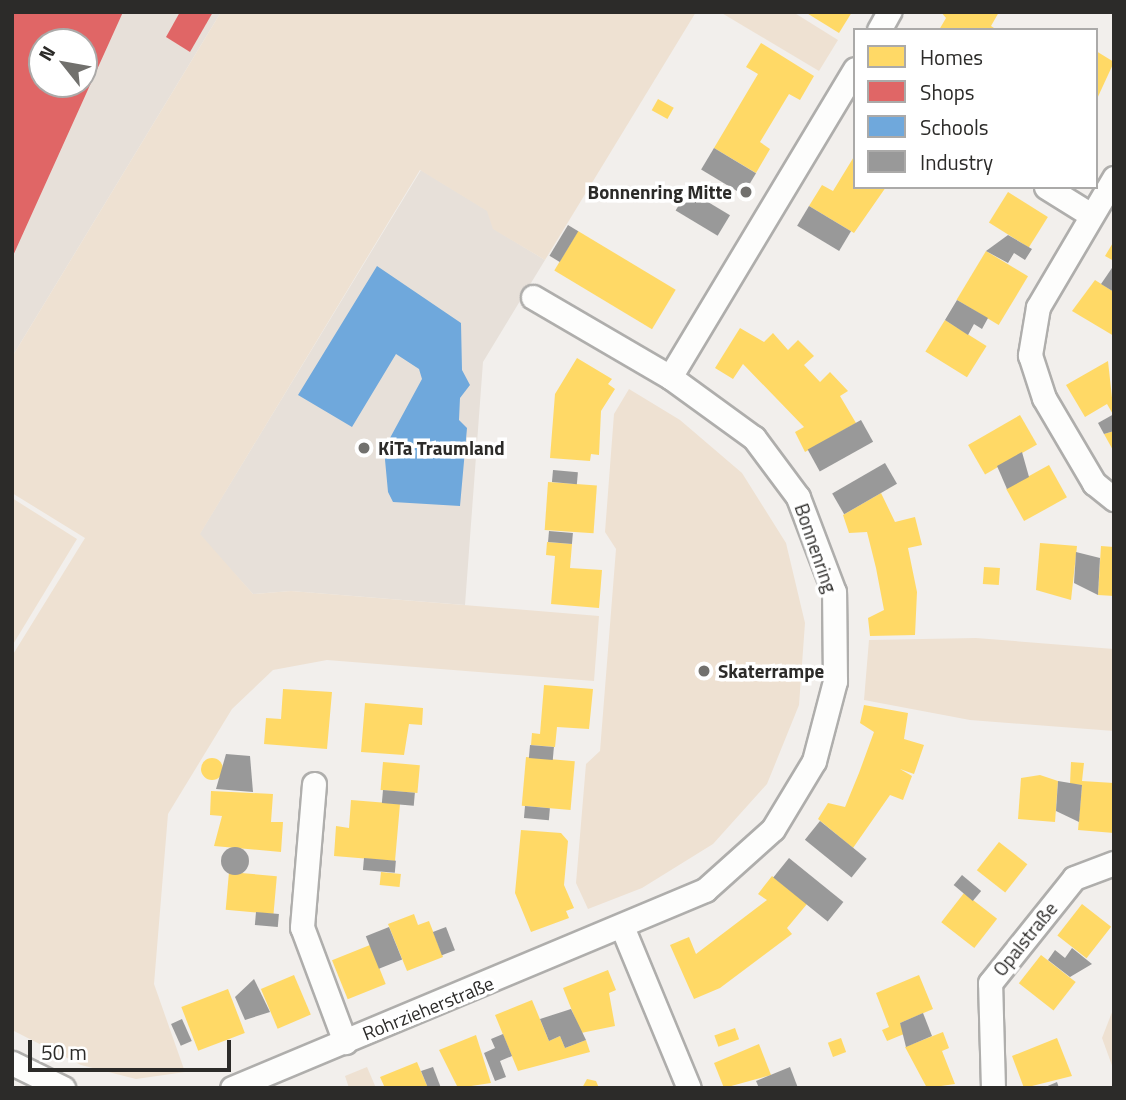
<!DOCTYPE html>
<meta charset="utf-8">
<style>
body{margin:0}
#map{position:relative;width:1126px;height:1100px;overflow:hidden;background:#f2efec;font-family:"Titillium Web",sans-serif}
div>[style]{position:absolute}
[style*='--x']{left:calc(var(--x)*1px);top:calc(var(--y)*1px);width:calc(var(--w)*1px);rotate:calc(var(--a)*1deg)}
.built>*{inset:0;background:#e7e0d9}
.green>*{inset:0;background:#eee1d2}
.homes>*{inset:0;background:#ffd966;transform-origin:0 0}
.round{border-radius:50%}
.shops>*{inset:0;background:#e06666}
.schools>*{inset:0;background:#6fa8dc}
.industry>*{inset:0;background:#999;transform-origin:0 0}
.roads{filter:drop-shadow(2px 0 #afaeac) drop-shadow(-2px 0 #afaeac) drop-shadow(0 2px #afaeac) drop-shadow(0 -2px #afaeac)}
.street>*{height:23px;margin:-11.5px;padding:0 11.5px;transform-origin:11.5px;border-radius:11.5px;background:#fdfdfc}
.dots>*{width:19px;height:19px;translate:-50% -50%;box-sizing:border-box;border:4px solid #fff;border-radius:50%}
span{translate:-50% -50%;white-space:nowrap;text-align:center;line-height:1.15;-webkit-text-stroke:7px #fff;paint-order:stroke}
.poi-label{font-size:19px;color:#2c2b29;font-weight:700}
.right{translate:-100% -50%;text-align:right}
.left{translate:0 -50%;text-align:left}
.street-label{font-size:19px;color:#2c2b29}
.frame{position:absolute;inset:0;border:14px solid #2c2b29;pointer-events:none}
.legend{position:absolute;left:853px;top:28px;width:245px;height:161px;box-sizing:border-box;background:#fff;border:2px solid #abaaa9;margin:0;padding:9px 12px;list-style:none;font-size:21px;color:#2c2b29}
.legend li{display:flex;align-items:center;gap:14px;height:35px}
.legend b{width:35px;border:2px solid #abaaa9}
.north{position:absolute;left:28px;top:28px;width:70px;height:70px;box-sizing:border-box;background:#fff;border:2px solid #abaaa9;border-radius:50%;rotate:301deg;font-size:19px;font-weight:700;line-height:28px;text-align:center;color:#2c2b29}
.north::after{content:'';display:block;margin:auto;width:24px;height:32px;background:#71706d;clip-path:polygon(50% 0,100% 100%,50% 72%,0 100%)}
.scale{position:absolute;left:28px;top:1040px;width:203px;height:32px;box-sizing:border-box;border:4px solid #2c2b29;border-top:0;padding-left:9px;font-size:21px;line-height:24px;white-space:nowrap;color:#2c2b29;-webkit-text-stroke:5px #fff;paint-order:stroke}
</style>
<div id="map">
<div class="built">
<i style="clip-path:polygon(evenodd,12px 12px,221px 12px,12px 357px,12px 12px,42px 42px,84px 42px,84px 84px,42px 84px,42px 42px)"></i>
<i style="clip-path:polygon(421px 170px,488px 211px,494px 229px,545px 260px,483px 362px,465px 605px,291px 591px,253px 594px,199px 535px)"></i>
</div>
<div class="green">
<i style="clip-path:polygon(221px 12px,696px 12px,545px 260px,493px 229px,487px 211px,420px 170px,200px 534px,253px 594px,291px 591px,599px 616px,594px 681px,327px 660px,273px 670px,232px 709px,168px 814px,154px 984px,185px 1072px,136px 1079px,81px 1065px,12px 1030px,12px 656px,85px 538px,12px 493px,12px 357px)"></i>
<i style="clip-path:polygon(720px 12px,793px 12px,838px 40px,819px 71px)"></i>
<i style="clip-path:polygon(629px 389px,680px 420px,742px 473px,786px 543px,805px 623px,799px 705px,767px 784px,713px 844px,642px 888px,588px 909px,576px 883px,586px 764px,600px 751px,616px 549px,605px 532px,614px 414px)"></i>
<i style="clip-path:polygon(12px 498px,77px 539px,12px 646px)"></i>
<i style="clip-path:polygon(976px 638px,1114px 649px,1114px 731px,970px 720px,864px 700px,869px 640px)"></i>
<i style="clip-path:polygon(1114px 1007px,1114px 1071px,1102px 1038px)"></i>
<i style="clip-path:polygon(367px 1067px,376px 1088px,349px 1088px,345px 1076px)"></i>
</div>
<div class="homes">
<i style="clip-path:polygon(805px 12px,852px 12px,839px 33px)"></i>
<i style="clip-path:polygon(941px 12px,999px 12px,991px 26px,997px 30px,939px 30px,946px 18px)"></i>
<i style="clip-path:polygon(761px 43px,814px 76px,800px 100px,789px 94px,760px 142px,770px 149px,756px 173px,714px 148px,758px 74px,746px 67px)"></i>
<i style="clip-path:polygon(1096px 51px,1114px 62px,1096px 101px)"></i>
<i style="left:658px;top:99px;width:18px;height:13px;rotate:29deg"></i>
<i style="clip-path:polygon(855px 155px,855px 187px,886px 187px,854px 233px,809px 206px,822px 185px,833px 191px)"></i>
<i style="left:1008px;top:192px;width:47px;height:36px;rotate:32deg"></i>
<i style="left:578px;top:231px;width:114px;height:46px;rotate:31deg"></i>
<i style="clip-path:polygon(1114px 241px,1114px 261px,1105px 256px)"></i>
<i style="left:986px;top:251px;width:49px;height:57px;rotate:31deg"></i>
<i style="clip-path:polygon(1095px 280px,1114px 292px,1114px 336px,1072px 311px)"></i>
<i style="left:945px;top:320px;width:49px;height:37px;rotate:32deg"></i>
<i style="clip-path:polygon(740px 328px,764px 342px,773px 333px,788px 350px,798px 340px,814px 356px,804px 365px,820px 382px,830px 372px,848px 391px,840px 396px,856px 423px,805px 452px,795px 432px,804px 427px,743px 364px,733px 379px,715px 368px)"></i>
<i style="clip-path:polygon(577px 358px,612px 379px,608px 384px,615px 389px,601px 411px,599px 455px,591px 454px,590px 461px,550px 458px,555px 394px)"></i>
<i style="clip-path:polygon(1108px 361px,1114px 416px,1107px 404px,1085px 417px,1066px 385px)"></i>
<i style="left:1020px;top:415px;width:34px;height:60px;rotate:60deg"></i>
<i style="clip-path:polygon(1114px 431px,1114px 452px,1104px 434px)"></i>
<i style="left:1049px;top:465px;width:37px;height:49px;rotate:61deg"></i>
<i style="left:548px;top:482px;width:49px;height:48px;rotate:4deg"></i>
<i style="clip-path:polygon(881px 493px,895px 522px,915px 517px,922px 545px,908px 548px,917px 592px,915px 635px,870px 636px,868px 618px,884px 610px,876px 568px,867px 532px,849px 533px,843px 515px)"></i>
<i style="clip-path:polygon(547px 542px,572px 544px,570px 568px,602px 570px,599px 608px,551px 604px,555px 556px,546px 555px)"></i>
<i style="clip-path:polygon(1040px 543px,1077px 546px,1071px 600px,1036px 590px)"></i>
<i style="clip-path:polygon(1101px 546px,1114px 547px,1114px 596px,1098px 595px)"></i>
<i style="left:984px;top:567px;width:16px;height:17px;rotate:4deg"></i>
<i style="clip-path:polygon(544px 685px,593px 689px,589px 729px,557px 727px,555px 747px,531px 745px,532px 733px,540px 734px)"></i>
<i style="clip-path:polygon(283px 689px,332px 692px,327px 749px,264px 744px,266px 718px,281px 719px)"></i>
<i style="clip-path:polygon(365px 703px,423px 708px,422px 725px,409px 724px,404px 755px,361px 752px)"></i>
<i style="clip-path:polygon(864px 705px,908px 713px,904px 739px,924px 745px,914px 774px,900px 769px,912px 776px,903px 800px,890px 795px,853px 848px,818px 819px,828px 803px,845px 807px,859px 773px,874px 732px,860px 723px)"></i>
<i style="left:526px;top:757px;width:49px;height:49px;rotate:5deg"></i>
<i class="round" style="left:201px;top:758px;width:22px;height:22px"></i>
<i style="left:383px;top:762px;width:37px;height:28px;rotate:5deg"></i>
<i style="clip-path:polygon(1071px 762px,1084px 763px,1082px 781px,1114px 783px,1114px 833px,1078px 830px,1082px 785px,1070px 784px)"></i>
<i style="clip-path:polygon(1040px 775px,1058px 781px,1055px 822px,1018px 819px,1021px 778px)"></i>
<i style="clip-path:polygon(211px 791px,273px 794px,271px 822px,283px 822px,281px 852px,214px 846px,222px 816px,210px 815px)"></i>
<i style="clip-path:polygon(351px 800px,400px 804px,395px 861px,334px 856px,336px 826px,349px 828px)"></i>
<i style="clip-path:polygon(521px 830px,561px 833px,568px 841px,564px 885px,574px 908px,566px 911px,569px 918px,531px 932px,515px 893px)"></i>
<i style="left:999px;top:842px;width:36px;height:36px;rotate:38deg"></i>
<i style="left:229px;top:872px;width:48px;height:38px;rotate:5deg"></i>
<i style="left:381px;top:872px;width:20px;height:13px;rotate:6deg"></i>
<i style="clip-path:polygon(772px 876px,807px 904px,787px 928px,792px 934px,720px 988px,694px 999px,670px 945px,689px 937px,696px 954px,767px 900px,758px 894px)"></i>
<i style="left:964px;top:893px;width:42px;height:37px;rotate:38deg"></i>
<i style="left:1082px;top:904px;width:37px;height:40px;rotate:38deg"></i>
<i style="clip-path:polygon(414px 914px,418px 925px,429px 921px,443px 957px,407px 971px,388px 924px)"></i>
<i style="left:370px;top:945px;width:42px;height:41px;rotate:68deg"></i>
<i style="left:1041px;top:955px;width:44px;height:36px;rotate:38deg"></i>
<i style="clip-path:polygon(608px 970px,616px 990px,609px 993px,615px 1026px,581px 1033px,563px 988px)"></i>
<i style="left:294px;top:975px;width:43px;height:36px;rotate:67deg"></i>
<i style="clip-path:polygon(919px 975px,933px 1009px,900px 1023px,904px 1034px,887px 1041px,882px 1030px,889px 1027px,876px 993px)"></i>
<i style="left:228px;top:989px;width:47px;height:50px;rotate:69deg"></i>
<i style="clip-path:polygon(532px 1000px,549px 1041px,560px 1036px,565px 1048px,586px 1040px,590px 1052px,518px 1071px,495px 1015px)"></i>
<i style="left:735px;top:1028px;width:12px;height:22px;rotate:70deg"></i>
<i style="clip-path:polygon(943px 1032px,949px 1048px,942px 1051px,955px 1084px,927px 1088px,905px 1047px)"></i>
<i style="clip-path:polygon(476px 1035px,491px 1083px,458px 1088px,439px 1050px)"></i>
<i style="left:841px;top:1038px;width:15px;height:14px;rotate:70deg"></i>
<i style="clip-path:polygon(1057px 1038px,1072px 1076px,1024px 1088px,1012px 1056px)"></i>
<i style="clip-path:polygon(759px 1044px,771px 1075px,724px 1088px,714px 1063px)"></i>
<i style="clip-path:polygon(417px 1062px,428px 1088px,385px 1088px,380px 1077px)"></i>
<i style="clip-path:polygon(587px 1079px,596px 1081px,599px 1088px,582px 1088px)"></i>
</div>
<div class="shops">
<i style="clip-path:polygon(evenodd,12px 12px,123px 12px,12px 258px,12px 12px,42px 42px,84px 42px,84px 84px,42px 84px,42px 42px)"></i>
<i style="clip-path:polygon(180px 12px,213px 12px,190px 52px,166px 37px)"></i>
</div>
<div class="schools">
<i style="clip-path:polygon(377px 266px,461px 323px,462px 370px,470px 385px,460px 398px,459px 420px,467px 428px,460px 506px,393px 502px,388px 492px,384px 449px,422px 379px,419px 369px,396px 354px,352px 427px,298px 395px)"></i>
</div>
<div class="industry">
<i style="left:714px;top:148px;width:49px;height:25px;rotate:31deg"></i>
<i style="left:688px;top:190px;width:49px;height:24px;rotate:31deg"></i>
<i style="left:809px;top:206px;width:49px;height:23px;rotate:31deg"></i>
<i style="left:568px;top:225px;width:12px;height:36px;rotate:31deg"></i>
<i style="clip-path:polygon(1008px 235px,1032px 249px,1025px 260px,1014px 253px,1008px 263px,986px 251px)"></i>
<i style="clip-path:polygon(1114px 265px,1114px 292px,1101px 284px)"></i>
<i style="clip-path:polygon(957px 300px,988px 318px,982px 329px,974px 324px,968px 335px,945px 320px)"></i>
<i style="clip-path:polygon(1114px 414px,1114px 431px,1104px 434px,1098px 423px)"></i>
<i style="left:861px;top:420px;width:25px;height:61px;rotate:61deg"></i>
<i style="clip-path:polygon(1022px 452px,1029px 477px,1007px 489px,997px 466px)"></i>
<i style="left:885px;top:463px;width:24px;height:61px;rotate:60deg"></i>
<i style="left:553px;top:470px;width:25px;height:12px;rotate:5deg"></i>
<i style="left:549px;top:531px;width:24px;height:11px;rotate:5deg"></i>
<i style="clip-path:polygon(1076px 552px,1100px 558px,1098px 595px,1074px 583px)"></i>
<i style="left:530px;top:745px;width:24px;height:13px;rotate:5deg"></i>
<i style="clip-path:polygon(226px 754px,250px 756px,253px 792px,216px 789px)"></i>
<i style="clip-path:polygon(1058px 781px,1082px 785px,1079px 822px,1056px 811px)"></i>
<i style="left:383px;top:790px;width:32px;height:13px;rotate:5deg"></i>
<i style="left:525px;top:806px;width:25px;height:12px;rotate:5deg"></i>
<i style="left:820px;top:821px;width:60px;height:24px;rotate:39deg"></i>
<i class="round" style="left:221px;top:847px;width:28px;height:28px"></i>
<i style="left:364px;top:858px;width:32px;height:12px;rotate:5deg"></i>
<i style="left:789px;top:858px;width:70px;height:25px;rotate:39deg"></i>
<i style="left:962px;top:875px;width:25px;height:13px;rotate:40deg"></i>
<i style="left:256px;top:912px;width:23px;height:13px;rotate:5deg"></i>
<i style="left:389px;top:927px;width:35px;height:25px;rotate:68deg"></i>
<i style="left:446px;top:927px;width:25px;height:14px;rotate:69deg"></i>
<i style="clip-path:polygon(1072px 948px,1092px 964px,1070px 977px,1048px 960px,1055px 950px,1065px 958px)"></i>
<i style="clip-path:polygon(254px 979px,270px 1012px,245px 1020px,235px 997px)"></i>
<i style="clip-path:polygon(571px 1009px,586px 1040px,565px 1048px,560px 1036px,549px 1041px,540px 1019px)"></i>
<i style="clip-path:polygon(923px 1013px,932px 1036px,906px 1047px,900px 1023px)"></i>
<i style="left:182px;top:1019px;width:24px;height:12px;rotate:66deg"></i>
<i style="clip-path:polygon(503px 1034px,512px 1056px,500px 1061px,506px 1077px,495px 1081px,484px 1053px,495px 1048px,491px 1039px)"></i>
<i style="clip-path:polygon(433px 1067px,441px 1088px,428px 1088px,421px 1071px)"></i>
<i style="clip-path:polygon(790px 1067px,798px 1088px,759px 1088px,756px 1081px)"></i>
<i style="clip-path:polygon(1057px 1082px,1059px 1088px,1043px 1088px)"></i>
</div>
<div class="roads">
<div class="street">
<i style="--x:879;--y:30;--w:21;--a:-61"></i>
<i style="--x:1114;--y:178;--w:150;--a:120.5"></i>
<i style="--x:1038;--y:307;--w:49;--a:99.5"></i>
<i style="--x:1030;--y:355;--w:45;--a:72"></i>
<i style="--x:1044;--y:398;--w:99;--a:59.5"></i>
<i style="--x:1094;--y:483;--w:26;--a:39"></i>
<i style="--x:1046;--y:187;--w:53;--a:31.9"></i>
<i style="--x:533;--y:297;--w:159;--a:30.3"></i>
<i style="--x:314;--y:784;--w:144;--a:94.8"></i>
<i style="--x:302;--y:927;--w:123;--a:69.5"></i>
<i style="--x:623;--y:929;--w:172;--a:67.5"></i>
<i style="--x:12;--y:1063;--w:57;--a:26.1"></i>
<i style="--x:232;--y:1088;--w:513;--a:-22.71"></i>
<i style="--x:705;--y:890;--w:91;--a:-41.9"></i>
<i style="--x:773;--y:829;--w:79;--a:-58.9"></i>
<i style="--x:814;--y:761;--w:83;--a:-75.3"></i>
<i style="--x:835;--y:681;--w:89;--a:-90.6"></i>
<i style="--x:834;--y:592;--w:102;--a:-110.8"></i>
<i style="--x:798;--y:497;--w:74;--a:-126.7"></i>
<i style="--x:754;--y:438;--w:104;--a:-144"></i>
<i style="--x:670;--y:377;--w:359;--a:-59"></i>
<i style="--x:993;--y:1088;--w:105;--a:-91.6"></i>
<i style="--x:990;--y:983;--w:134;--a:-51.3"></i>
<i style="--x:1074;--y:878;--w:43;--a:-20.6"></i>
</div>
</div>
<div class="dots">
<i style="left:746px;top:192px;background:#71706d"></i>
<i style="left:364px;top:448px;background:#71706d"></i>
<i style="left:704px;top:671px;background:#71706d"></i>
</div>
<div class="poi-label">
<span class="right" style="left:732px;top:192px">Bonnenring Mitte</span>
<span class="left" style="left:378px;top:448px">KiTa Traumland</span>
<span class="left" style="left:718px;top:671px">Skaterrampe</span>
</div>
<div class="street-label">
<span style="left:816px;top:548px;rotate:71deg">Bonnenring</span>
<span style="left:1025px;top:939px;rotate:-51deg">Opalstraße</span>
<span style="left:428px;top:1008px;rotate:-22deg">Rohrzieherstraße</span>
</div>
<div class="frame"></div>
<ul class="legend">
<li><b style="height:19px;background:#ffd966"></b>Homes</li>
<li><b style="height:19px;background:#e06666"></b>Shops</li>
<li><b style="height:19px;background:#6fa8dc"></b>Schools</li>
<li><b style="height:19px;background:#999"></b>Industry</li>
</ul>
<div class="north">N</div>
<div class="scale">50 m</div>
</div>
